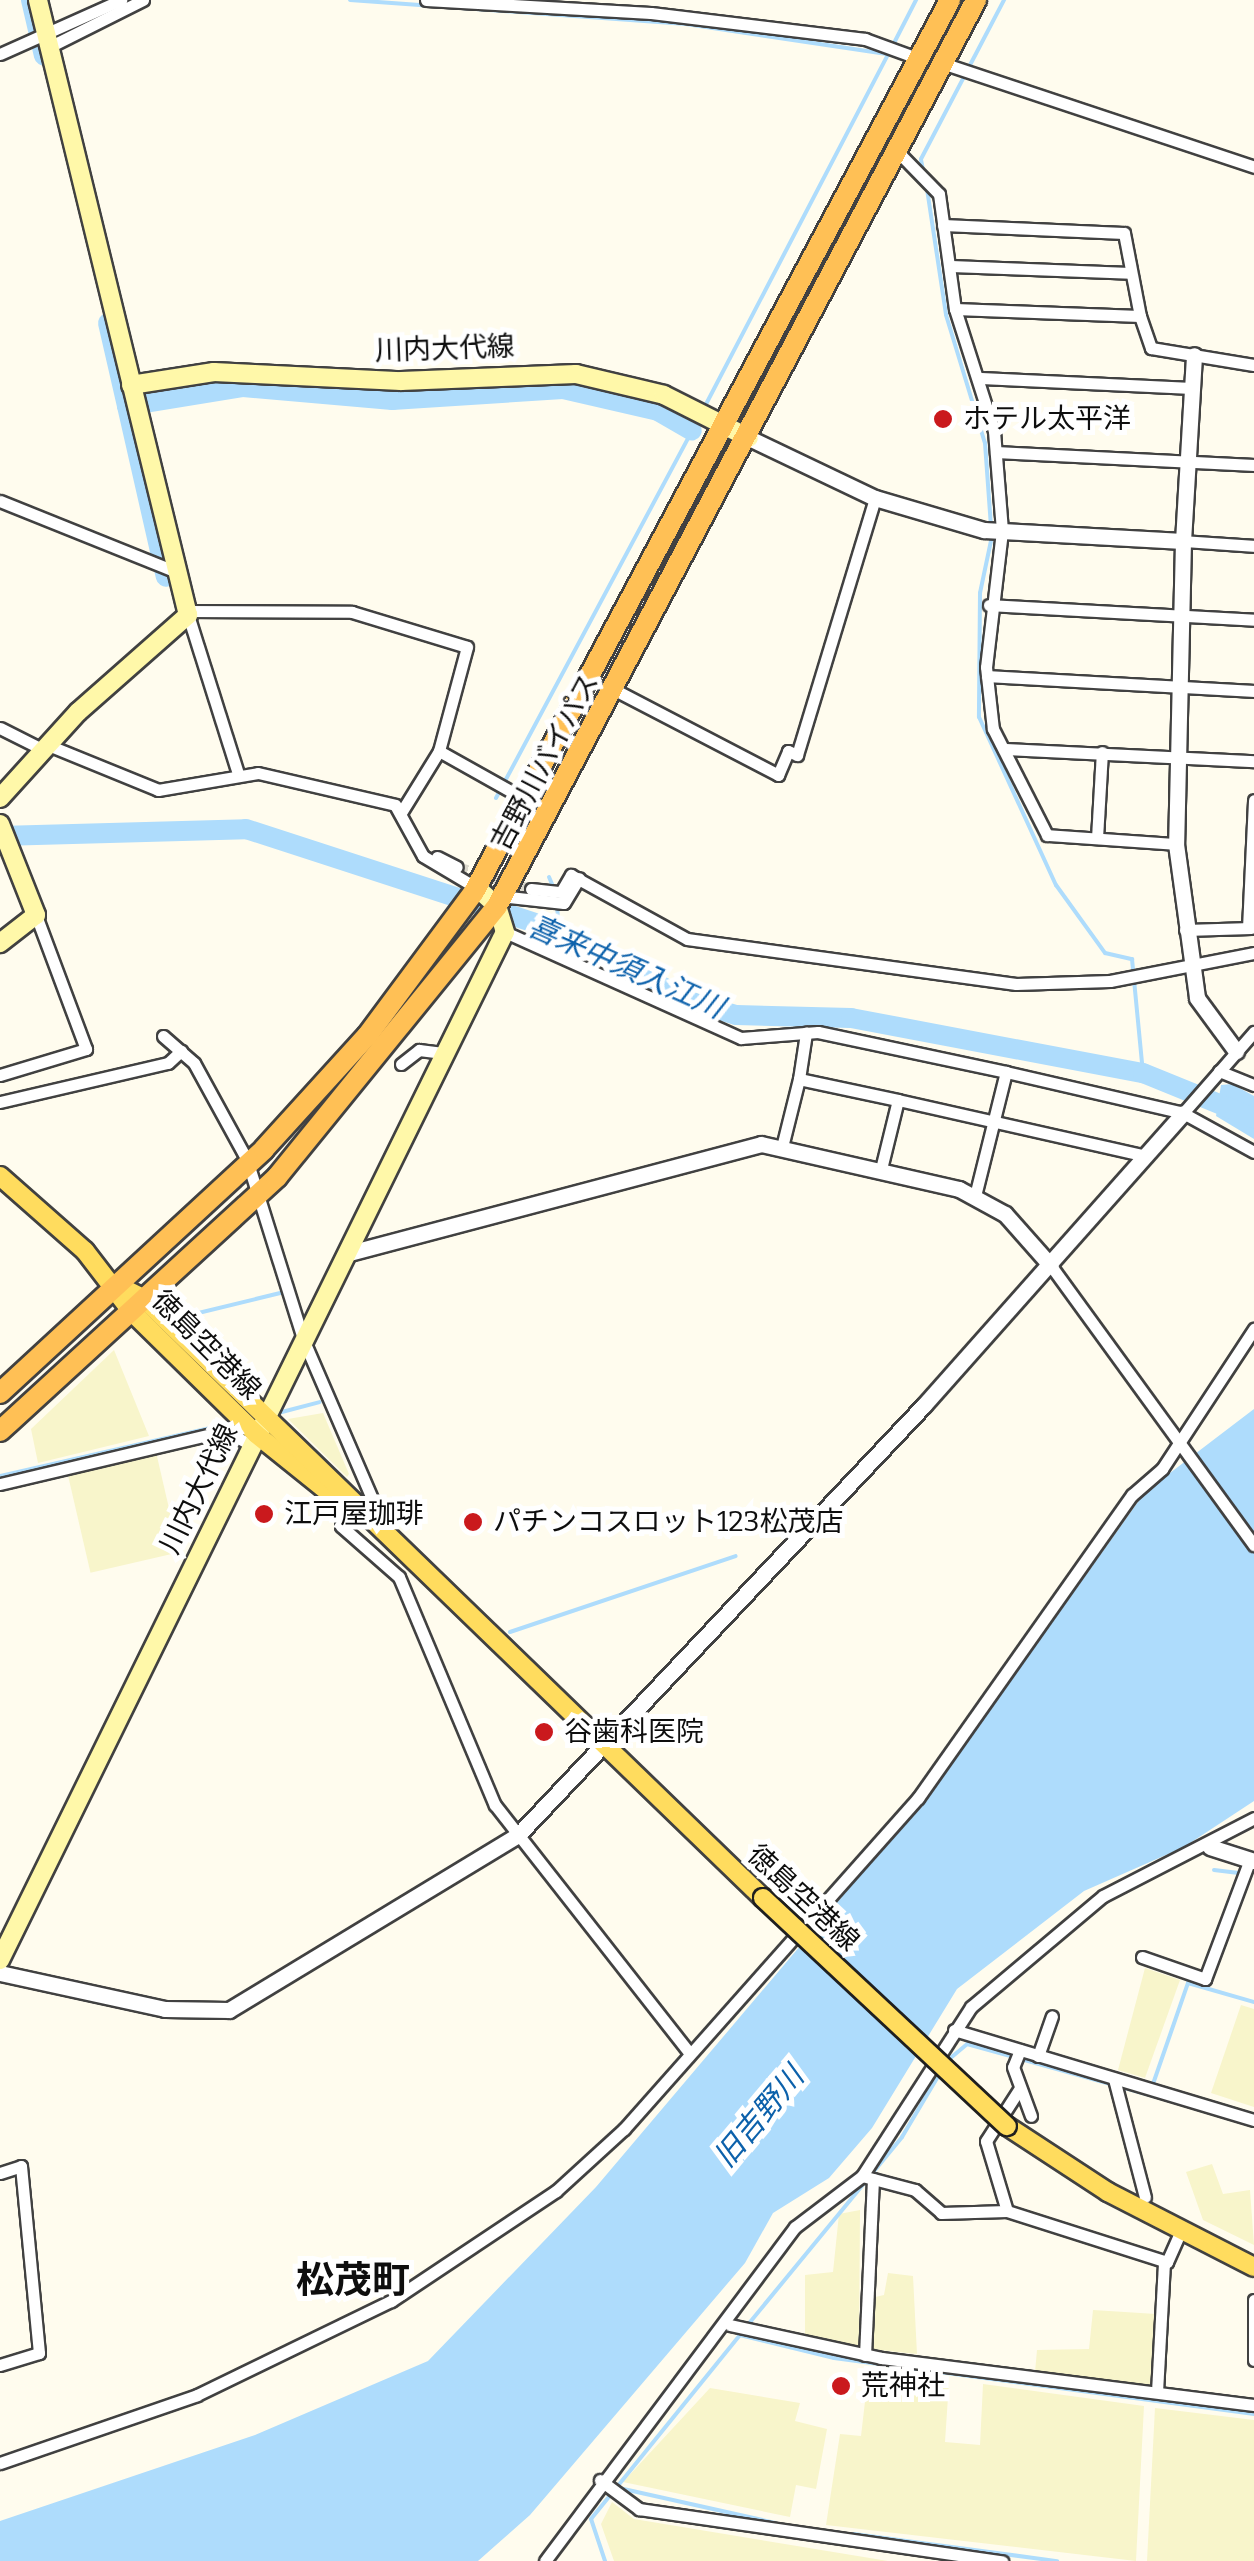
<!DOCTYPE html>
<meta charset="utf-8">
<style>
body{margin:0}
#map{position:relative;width:1254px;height:2561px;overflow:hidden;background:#fffcee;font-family:Bitter,"Noto Sans JP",serif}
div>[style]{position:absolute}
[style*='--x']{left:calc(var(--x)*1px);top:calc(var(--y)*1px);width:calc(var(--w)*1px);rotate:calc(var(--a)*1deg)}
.farmland>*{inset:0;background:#f8f5cb;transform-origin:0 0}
.water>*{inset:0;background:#aedcfc}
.stream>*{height:4px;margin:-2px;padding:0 2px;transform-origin:2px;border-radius:2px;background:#aedcfc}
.river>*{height:20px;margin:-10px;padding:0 10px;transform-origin:10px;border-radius:10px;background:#aedcfc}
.minor-tunnel>*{height:11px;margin-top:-5.5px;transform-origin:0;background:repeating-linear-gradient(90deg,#dbd8cc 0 11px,transparent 0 16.5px)}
.roads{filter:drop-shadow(2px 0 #414141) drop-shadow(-2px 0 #414141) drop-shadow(0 2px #414141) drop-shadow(0 -2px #414141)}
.minor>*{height:11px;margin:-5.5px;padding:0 5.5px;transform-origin:5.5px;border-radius:5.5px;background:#fff}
.tertiary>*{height:15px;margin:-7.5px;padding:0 7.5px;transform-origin:7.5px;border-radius:7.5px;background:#fff}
.secondary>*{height:18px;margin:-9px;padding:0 9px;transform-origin:9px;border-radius:9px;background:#fff8a9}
.primary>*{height:18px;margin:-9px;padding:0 9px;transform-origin:9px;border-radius:9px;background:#ffdc5e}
.trunk>*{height:20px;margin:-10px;padding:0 10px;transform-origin:10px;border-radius:10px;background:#ffc055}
.bridges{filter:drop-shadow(2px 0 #1f1f1f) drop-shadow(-2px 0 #1f1f1f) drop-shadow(0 2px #1f1f1f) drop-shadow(0 -2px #1f1f1f)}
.primary-bridge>*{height:18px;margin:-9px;padding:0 9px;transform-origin:9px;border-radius:9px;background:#ffdc5e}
.dots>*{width:28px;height:28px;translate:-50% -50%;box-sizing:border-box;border:5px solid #fff;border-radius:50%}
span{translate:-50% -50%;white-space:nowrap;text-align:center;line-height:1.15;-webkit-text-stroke:10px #fff;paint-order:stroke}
.street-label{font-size:28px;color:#0e0e0e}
.poi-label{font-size:28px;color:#0e0e0e}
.left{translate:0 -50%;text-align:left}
.water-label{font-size:30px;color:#0c61ab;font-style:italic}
.district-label{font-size:38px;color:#0e0e0e;font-weight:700}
</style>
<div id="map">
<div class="farmland">
<i style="clip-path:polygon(114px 1350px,149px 1436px,38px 1463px,31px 1429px)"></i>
<i style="clip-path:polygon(323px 1413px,349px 1474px,347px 1477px,288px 1419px)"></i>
<i style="left:156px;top:1452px;width:103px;height:91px;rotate:77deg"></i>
<i style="clip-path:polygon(1145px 1968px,1180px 1980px,1145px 2078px,1118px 2070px)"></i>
<i style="clip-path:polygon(1241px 2005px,1254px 2009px,1254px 2107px,1211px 2093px)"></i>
<i style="clip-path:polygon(1212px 2164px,1223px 2194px,1250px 2190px,1254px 2245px,1203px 2220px,1186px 2172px)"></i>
<i style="clip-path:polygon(860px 2210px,859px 2350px,805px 2335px,805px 2275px,833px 2272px,839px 2214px)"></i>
<i style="clip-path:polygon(888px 2273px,913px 2276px,917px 2354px,870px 2349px,871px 2298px,884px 2295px)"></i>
<i style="clip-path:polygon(1093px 2310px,1156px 2314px,1153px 2387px,1035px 2372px,1037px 2350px,1089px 2349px)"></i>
<i style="clip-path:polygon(869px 2367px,949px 2382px,945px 2442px,980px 2445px,983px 2384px,1144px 2406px,1136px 2561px,826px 2525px,840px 2434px,861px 2436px)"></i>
<i style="clip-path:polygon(710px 2388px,800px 2403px,795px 2421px,827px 2429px,816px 2489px,796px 2485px,790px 2517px,623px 2482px)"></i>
<i style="clip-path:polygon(1155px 2408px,1254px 2420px,1254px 2561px,1147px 2561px)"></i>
<i style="clip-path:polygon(612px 2502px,634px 2519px,888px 2561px,614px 2561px,601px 2524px)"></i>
</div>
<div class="water">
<i style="clip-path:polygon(1232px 1084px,1254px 1096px,1254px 1139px,1216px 1116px,1221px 1085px)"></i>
<i style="clip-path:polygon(1254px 1409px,1254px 1801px,1184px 1847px,1084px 1891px,957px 1989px,872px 2128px,829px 2178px,773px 2213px,745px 2263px,530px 2515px,478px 2561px,0 2561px,0 2521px,255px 2435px,428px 2361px,596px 2187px,938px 1783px,1145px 1492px)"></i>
</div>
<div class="stream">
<i style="--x:350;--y:0;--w:337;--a:4.1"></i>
<i style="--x:686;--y:24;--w:203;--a:8.5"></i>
<i style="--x:893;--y:45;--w:51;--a:-62.9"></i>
<i style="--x:969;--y:67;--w:76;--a:-62.4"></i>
<i style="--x:924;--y:175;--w:16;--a:-101"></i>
<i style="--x:921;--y:159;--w:95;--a:-62.4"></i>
<i style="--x:927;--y:189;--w:127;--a:81.4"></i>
<i style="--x:946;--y:315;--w:134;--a:73.1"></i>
<i style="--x:985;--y:443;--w:83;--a:85.9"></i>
<i style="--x:704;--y:408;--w:400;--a:-62.5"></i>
<i style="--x:992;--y:536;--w:58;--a:101.9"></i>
<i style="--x:980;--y:593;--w:124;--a:90.5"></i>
<i style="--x:979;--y:717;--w:185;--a:65.4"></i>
<i style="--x:1056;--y:885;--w:84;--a:54.2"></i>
<i style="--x:1105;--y:953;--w:28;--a:13"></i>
<i style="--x:1132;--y:959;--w:115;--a:84.5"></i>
<i style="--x:496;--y:798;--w:427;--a:-61.9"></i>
<i style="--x:549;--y:877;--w:15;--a:67"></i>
<i style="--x:557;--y:905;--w:26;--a:86"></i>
<i style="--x:186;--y:1316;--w:97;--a:-13.7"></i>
<i style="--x:278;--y:1413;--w:43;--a:-14.7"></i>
<i style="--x:0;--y:1476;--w:237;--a:-12.9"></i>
<i style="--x:510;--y:1632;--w:238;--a:-18.6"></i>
<i style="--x:1214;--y:1870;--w:25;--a:7"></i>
<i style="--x:947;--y:2061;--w:26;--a:-40"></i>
<i style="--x:967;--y:2044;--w:223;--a:15.6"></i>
<i style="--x:1153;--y:2084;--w:107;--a:-70.9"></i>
<i style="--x:1188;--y:1983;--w:69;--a:16.1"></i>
<i style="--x:746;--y:2327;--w:246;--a:-50.6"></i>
<i style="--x:902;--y:2137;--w:74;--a:-59.3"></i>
<i style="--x:619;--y:2488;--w:160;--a:12.6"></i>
<i style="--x:854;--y:2534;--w:205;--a:7.6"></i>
<i style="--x:605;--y:2561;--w:44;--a:-108.4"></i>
<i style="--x:591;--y:2519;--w:237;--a:-51"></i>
<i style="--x:740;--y:2335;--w:97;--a:13.7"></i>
<i style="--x:834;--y:2358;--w:424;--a:7.6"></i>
</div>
<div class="river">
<i style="--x:31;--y:0;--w:57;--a:76.9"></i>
<i style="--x:108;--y:323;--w:85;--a:77.1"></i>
<i style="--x:127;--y:406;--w:118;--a:-9.3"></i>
<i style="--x:243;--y:387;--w:150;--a:5"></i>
<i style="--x:392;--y:400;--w:171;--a:-3.7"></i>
<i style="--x:563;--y:389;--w:98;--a:13"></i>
<i style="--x:658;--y:411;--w:39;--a:30"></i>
<i style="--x:127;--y:406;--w:175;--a:77.2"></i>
<i style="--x:0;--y:836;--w:246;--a:-1.6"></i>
<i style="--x:246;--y:829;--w:329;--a:18"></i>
<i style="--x:559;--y:931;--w:148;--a:28.3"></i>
<i style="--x:689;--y:1001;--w:49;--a:16.6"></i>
<i style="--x:736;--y:1015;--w:115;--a:1.5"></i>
<i style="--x:851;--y:1018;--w:297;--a:10.7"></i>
<i style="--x:1143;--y:1073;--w:120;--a:22.1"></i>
</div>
<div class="minor-tunnel">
<i style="--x:457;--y:867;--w:77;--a:16.6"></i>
</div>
<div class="roads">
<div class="minor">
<i style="--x:426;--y:0;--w:225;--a:3.3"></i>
<i style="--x:651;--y:13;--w:216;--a:6.9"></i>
<i style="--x:865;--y:39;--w:59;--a:20"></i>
<i style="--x:51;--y:46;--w:103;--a:-26.6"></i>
<i style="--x:0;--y:54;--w:133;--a:-24.1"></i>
<i style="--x:942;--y:63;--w:329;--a:18.4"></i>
<i style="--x:897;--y:151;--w:60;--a:45.7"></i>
<i style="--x:939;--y:194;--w:116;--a:82.1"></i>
<i style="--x:955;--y:309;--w:128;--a:72.3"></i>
<i style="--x:994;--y:431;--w:100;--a:85.4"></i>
<i style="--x:1002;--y:531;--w:137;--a:96.7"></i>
<i style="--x:986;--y:667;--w:62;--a:83.6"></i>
<i style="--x:993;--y:729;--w:119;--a:63"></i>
<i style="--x:1047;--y:835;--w:129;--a:4"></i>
<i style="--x:943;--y:225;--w:181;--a:2.5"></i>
<i style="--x:1124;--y:233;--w:85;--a:79.1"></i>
<i style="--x:951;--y:266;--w:179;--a:2.2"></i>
<i style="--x:955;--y:309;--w:185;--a:2.2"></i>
<i style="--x:1140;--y:316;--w:34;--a:71"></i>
<i style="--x:1151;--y:348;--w:104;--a:9.4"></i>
<i style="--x:981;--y:378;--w:211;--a:2.7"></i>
<i style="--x:996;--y:452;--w:258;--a:2.9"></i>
<i style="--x:0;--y:501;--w:188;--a:21.9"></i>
<i style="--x:1183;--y:541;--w:71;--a:4"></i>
<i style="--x:989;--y:605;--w:265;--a:3.2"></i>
<i style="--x:187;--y:611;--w:165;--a:0.3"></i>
<i style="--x:352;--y:612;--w:120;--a:16.9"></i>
<i style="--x:467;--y:647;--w:108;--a:105.1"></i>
<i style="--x:188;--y:615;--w:167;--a:72.5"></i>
<i style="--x:987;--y:676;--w:267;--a:3.2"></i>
<i style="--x:615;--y:690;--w:184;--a:27.5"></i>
<i style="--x:778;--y:775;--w:26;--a:-67"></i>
<i style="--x:788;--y:751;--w:10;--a:24"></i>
<i style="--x:797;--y:755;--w:269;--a:-73.1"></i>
<i style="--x:0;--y:728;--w:47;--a:26.6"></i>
<i style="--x:48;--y:745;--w:119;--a:22.2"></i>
<i style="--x:158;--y:790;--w:101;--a:-9.6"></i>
<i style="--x:258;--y:773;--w:141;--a:13.1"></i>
<i style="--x:395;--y:805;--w:58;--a:61.2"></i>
<i style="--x:423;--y:856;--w:63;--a:30.7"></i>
<i style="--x:1006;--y:749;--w:248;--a:2.8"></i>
<i style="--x:402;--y:811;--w:70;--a:-58.3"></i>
<i style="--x:439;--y:751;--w:102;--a:29.3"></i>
<i style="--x:1097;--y:838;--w:86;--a:-86.7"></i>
<i style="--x:437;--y:857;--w:22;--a:27"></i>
<i style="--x:531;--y:889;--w:30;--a:6"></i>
<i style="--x:561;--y:892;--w:20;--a:-60"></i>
<i style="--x:571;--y:875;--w:132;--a:28.9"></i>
<i style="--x:687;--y:939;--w:332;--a:7.8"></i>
<i style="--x:1016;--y:984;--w:94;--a:-1.8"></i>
<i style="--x:1110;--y:981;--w:147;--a:-11"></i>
<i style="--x:500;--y:896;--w:64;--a:6.2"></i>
<i style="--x:564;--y:903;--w:29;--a:-59"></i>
<i style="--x:1248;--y:928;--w:128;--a:-87.3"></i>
<i style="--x:1185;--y:930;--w:66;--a:-1.7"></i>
<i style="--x:505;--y:932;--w:259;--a:24.2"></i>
<i style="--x:741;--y:1038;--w:77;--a:-4.5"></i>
<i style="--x:818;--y:1032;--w:192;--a:12"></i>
<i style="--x:1006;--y:1072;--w:182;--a:13"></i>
<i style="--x:1183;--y:1113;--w:81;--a:28.8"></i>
<i style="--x:163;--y:1036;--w:41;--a:41.1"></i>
<i style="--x:194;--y:1063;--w:111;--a:61.3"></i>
<i style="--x:247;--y:1160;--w:188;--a:72.6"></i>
<i style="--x:303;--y:1339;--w:181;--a:66.6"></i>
<i style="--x:375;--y:1505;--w:40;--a:148"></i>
<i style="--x:341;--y:1526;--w:77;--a:41.3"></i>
<i style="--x:399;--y:1577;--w:247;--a:67.2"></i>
<i style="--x:495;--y:1805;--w:314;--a:51.9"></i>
<i style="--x:401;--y:1064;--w:23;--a:-38"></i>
<i style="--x:419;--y:1050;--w:26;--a:7"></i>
<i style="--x:1219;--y:1071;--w:38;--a:22"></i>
<i style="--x:0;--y:1075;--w:90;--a:-16.8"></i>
<i style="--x:86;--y:1049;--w:143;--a:-110.5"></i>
<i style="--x:799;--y:1079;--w:47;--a:-81.3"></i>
<i style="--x:0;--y:1102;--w:172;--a:-13.1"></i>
<i style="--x:168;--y:1063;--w:18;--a:-43"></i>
<i style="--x:1183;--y:1113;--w:108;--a:-48.8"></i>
<i style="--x:782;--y:1147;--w:70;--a:-76"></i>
<i style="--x:799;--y:1079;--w:101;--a:12"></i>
<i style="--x:881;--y:1169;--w:71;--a:-76.2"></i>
<i style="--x:898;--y:1100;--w:254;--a:12.7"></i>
<i style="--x:975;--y:1196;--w:128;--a:-76"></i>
<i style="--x:1051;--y:1266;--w:345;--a:54"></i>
<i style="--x:0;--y:1484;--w:231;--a:-13.3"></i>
<i style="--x:225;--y:1431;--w:30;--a:28"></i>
<i style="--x:1142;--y:1957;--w:67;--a:19.2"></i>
<i style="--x:1205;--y:1979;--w:128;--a:-69.4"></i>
<i style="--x:954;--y:2030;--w:313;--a:16.7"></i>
<i style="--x:1020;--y:2050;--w:18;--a:112"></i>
<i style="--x:1013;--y:2067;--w:52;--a:69.8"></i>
<i style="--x:1038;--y:2056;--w:42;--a:-70.7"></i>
<i style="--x:1114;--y:2079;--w:122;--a:75.3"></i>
<i style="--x:0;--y:2173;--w:22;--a:-18"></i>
<i style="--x:21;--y:2166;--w:188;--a:84.5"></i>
<i style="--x:39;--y:2353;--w:41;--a:162.9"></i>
<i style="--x:862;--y:2176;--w:55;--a:14.8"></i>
<i style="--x:915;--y:2190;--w:35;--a:41"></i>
<i style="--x:941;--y:2213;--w:66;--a:-1.7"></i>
<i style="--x:1007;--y:2211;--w:168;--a:17.7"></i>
<i style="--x:1167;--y:2262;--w:35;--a:-66"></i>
<i style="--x:1007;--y:2211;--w:73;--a:-106.7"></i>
<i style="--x:986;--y:2141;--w:63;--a:-57.3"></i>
<i style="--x:1254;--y:2300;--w:60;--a:90"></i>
<i style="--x:730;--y:2325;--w:155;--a:12.3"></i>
<i style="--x:881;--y:2358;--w:376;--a:7.2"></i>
<i style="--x:865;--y:2355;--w:176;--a:-87.4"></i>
<i style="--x:1157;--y:2392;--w:131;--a:-86.9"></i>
<i style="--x:0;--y:2463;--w:208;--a:-19"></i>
<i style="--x:197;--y:2395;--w:216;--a:-25.9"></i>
<i style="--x:391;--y:2301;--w:198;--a:-33.7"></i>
<i style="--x:556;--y:2191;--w:92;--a:-42.4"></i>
<i style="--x:624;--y:2129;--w:443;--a:-48.4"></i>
<i style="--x:918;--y:1798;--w:371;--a:-54.8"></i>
<i style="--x:1132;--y:1495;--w:40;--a:-41"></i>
<i style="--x:1162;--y:1469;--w:168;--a:-56.7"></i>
<i style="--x:600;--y:2480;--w:49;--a:36.6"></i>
<i style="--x:639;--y:2509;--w:367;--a:8.2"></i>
<i style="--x:545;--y:2561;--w:417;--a:-53.2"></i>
<i style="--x:795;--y:2227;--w:84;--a:-37.3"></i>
<i style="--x:862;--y:2176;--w:201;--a:-57.2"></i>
<i style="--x:971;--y:2007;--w:172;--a:-40.1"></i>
<i style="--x:1103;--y:1896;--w:170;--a:-27.3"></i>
</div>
<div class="tertiary">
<i style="--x:749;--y:438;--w:140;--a:25.5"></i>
<i style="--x:875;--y:498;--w:114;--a:16.4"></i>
<i style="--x:984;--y:530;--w:199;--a:3.2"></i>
<i style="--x:1183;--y:541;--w:303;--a:91.3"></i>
<i style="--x:1176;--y:844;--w:155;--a:82.2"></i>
<i style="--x:1197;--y:998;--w:66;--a:53.7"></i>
<i style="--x:1183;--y:541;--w:186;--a:-86.6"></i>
<i style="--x:349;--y:1253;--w:426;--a:-14.8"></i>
<i style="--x:761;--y:1144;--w:203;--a:12.8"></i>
<i style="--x:959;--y:1189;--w:52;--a:28.5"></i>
<i style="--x:1005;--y:1214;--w:69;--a:48.5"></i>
<i style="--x:1210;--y:1847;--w:46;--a:17.7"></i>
<i style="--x:0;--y:1973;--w:169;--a:12.3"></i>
<i style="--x:165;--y:2009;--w:64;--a:0.9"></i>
<i style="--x:229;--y:2010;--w:338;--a:-31.2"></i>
<i style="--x:518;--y:1835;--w:591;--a:-46.64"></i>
<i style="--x:924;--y:1405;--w:390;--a:-48.4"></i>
</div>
<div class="secondary">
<i style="--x:131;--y:385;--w:84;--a:-8.9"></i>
<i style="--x:214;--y:372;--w:187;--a:2.8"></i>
<i style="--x:401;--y:381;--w:175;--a:-2.3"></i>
<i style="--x:576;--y:374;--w:90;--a:13.4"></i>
<i style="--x:664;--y:395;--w:95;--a:26.8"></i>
<i style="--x:0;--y:798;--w:116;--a:-47.8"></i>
<i style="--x:78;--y:712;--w:147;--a:-41.4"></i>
<i style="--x:188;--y:615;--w:633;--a:-103.71"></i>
<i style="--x:0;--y:824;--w:98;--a:68.4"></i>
<i style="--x:36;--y:915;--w:46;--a:142.1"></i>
<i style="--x:0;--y:1960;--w:1145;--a:-63.84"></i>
<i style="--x:505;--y:932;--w:27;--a:-107"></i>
<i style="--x:497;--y:906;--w:27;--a:-138"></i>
</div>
<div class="primary">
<i style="--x:0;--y:1176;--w:113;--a:41.4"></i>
<i style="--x:85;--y:1251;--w:76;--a:52.5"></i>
<i style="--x:131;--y:1311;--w:175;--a:44.5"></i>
<i style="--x:256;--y:1434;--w:97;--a:38.8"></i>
<i style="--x:117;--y:1285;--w:30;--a:27"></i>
<i style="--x:144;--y:1299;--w:861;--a:44.06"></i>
<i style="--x:1007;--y:2126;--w:121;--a:33.2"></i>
<i style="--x:1108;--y:2192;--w:164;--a:27.2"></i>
</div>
<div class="trunk">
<i style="--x:0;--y:1393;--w:359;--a:-42.7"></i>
<i style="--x:264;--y:1149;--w:153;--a:-47.7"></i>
<i style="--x:367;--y:1036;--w:179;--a:-53.4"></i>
<i style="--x:474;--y:892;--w:1011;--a:-61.91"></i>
<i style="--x:0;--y:1431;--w:376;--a:-42.5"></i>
<i style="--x:277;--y:1177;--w:349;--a:-50.9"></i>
<i style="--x:497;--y:906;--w:1025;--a:-62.13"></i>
</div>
</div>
<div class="bridges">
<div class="primary-bridge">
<i style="--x:763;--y:1898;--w:334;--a:43.1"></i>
</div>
</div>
<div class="dots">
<i style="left:943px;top:419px;background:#ca191d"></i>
<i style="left:264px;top:1514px;background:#ca191d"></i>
<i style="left:473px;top:1522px;background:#ca191d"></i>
<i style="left:544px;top:1732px;background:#ca191d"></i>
<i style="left:841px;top:2386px;background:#ca191d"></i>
</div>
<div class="street-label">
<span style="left:445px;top:349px;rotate:-2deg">川内大代線</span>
<span style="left:545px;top:762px;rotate:-62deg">吉野川バイパス</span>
<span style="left:206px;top:1345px;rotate:45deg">徳島空港線</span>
<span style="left:199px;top:1489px;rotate:-64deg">川内大代線</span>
<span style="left:803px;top:1898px;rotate:43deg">徳島空港線</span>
</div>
<div class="poi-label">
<span class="left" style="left:963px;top:419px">ホテル太平洋</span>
<span class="left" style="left:284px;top:1514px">江戸屋珈琲</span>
<span class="left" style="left:493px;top:1522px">パチンコスロット123松茂店</span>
<span class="left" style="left:564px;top:1732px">谷歯科医院</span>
<span class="left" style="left:861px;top:2386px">荒神社</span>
</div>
<div class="water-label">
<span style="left:626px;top:967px;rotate:24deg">喜来中須入江川</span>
<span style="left:759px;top:2117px;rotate:-50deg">旧吉野川</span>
</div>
<div class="district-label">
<span style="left:353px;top:2281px">松茂町</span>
</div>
</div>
